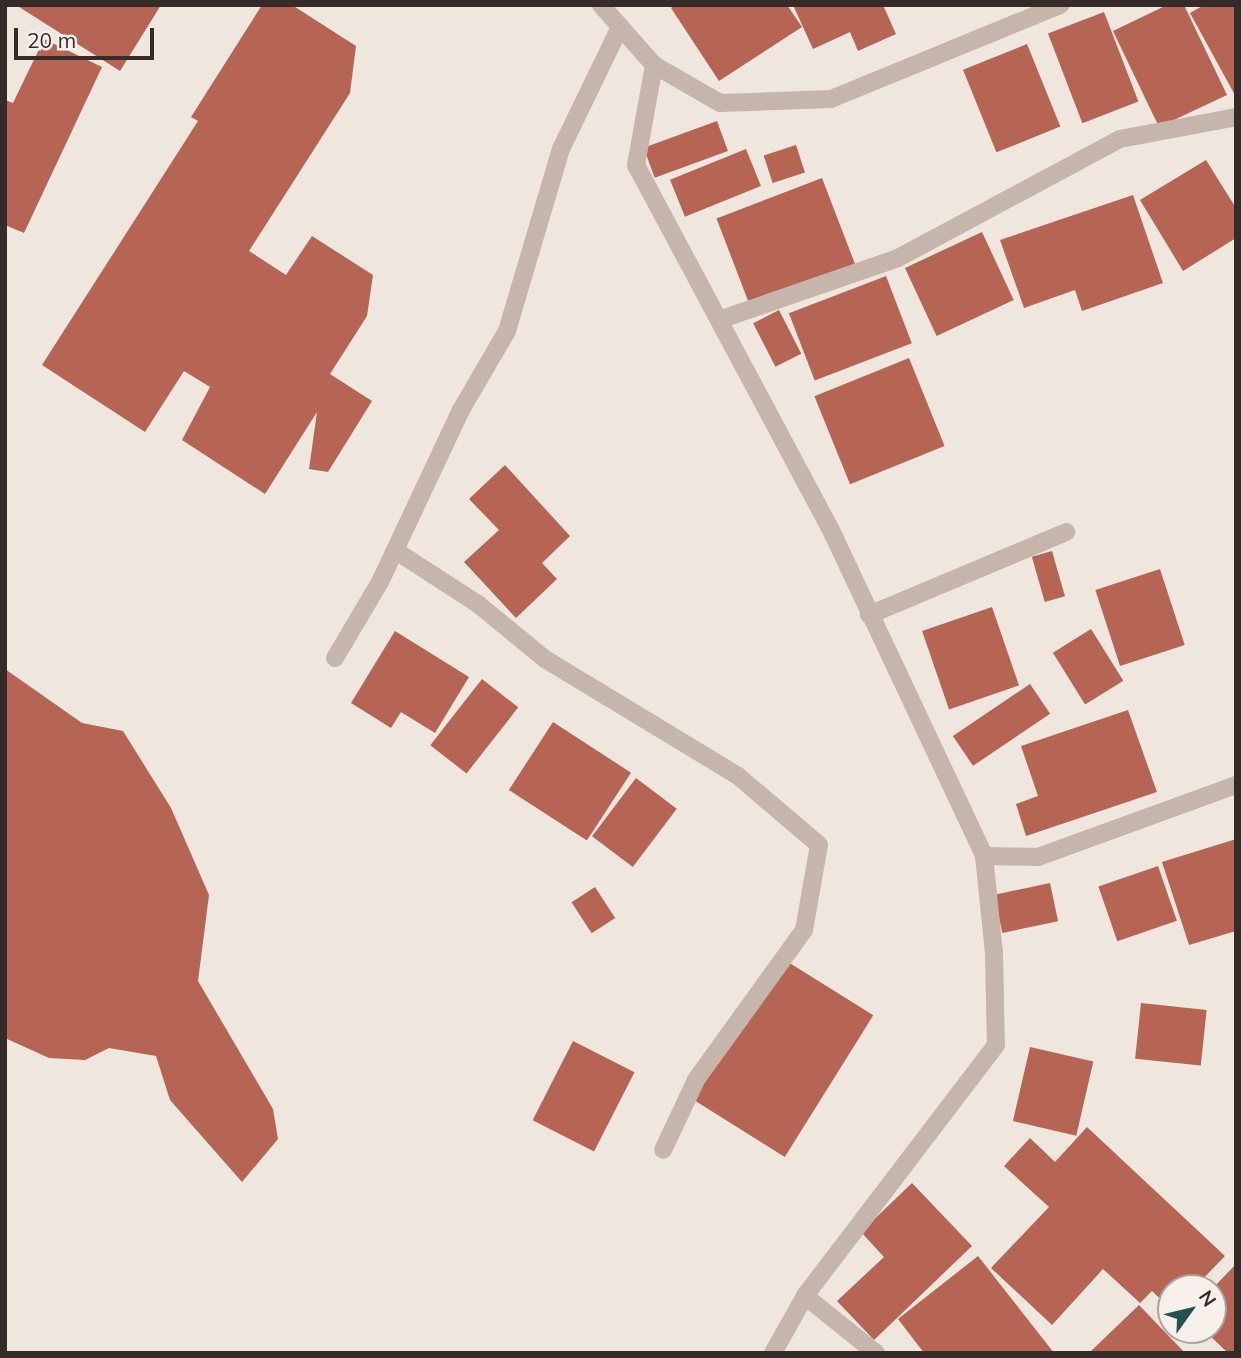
<!DOCTYPE html>
<style>
body{margin:0}
#map{position:relative;width:1241px;height:1358px;overflow:hidden;background:#efe6de;font-family:Mulish,sans-serif}
div>[style]{position:absolute}
[style*='--x']{left:calc(var(--x)*1px);top:calc(var(--y)*1px);width:calc(var(--w)*1px);rotate:calc(var(--a)*1deg)}
.building>*{inset:0;background:#b66555;transform-origin:0 0}
.street>*{height:18px;margin:-9px;padding:0 9px;transform-origin:9px;border-radius:9px;background:#c6b5ab}
span{translate:-50% -50%;white-space:nowrap;text-align:center;line-height:1.15;-webkit-text-stroke:5px #f7f0ea;paint-order:stroke}
.frame{position:absolute;inset:0;border:7px solid #352c2a;pointer-events:none}
.north{position:absolute;left:1157px;top:1274px;width:70px;height:70px;box-sizing:border-box;background:#f7f0ea;border:2px solid #a9a29d;border-radius:50%;rotate:56deg;font-size:19px;font-weight:700;line-height:28px;text-align:center;color:#352c2a}
.north::after{content:'';display:block;margin:auto;width:24px;height:32px;background:#245150;clip-path:polygon(50% 0,100% 100%,50% 72%,0 100%)}
.scale{position:absolute;left:14px;top:28px;width:140px;height:32px;box-sizing:border-box;border:4px solid #352c2a;border-top:0;padding-left:9px;font-size:21px;line-height:24px;white-space:nowrap;color:#352c2a;-webkit-text-stroke:5px #f7f0ea;paint-order:stroke}
</style>
<div id="map">
<div class="building">
<i style="clip-path:polygon(16px 5px,161px 5px,120px 71px)"></i>
<i style="clip-path:polygon(262px 5px,292px 5px,356px 46px,350px 93px,249px 251px,286px 275px,312px 236px,373px 275px,367px 316px,330px 374px,372px 401px,328px 472px,309px 469px,317px 412px,265px 494px,182px 440px,210px 387px,184px 371px,145px 432px,42px 365px,198px 121px,191px 117px)"></i>
<i style="clip-path:polygon(675px 5px,787px 5px,802px 27px,719px 81px,671px 8px)"></i>
<i style="clip-path:polygon(793px 5px,883px 5px,896px 34px,858px 51px,850px 32px,813px 49px)"></i>
<i style="clip-path:polygon(1167px 5px,1184px 5px,1227px 95px,1159px 127px,1113px 31px)"></i>
<i style="clip-path:polygon(1204px 5px,1236px 5px,1236px 97px,1190px 13px)"></i>
<i style="left:1104px;top:12px;width:96px;height:60px;rotate:69deg"></i>
<i style="clip-path:polygon(44px 39px,102px 67px,24px 233px,5px 225px,5px 100px,13px 103px)"></i>
<i style="left:1027px;top:44px;width:89px;height:69px;rotate:68deg"></i>
<i style="left:717px;top:121px;width:32px;height:78px;rotate:70deg"></i>
<i style="left:796px;top:145px;width:29px;height:34px;rotate:72deg"></i>
<i style="left:746px;top:149px;width:40px;height:82px;rotate:68deg"></i>
<i style="clip-path:polygon(1206px 160px,1236px 208px,1236px 238px,1183px 271px,1140px 200px)"></i>
<i style="left:822px;top:178px;width:92px;height:113px;rotate:69deg"></i>
<i style="clip-path:polygon(1133px 195px,1163px 283px,1082px 311px,1075px 290px,1024px 308px,1000px 240px)"></i>
<i style="left:982px;top:232px;width:75px;height:85px;rotate:65deg"></i>
<i style="left:886px;top:276px;width:72px;height:104px;rotate:69deg"></i>
<i style="left:779px;top:310px;width:49px;height:29px;rotate:63deg"></i>
<i style="left:909px;top:358px;width:95px;height:102px;rotate:68deg"></i>
<i style="clip-path:polygon(505px 465px,570px 536px,542px 563px,557px 579px,516px 618px,464px 562px,499px 530px,469px 499px)"></i>
<i style="left:1052px;top:551px;width:47px;height:21px;rotate:74deg"></i>
<i style="left:1160px;top:569px;width:80px;height:68px;rotate:72deg"></i>
<i style="left:992px;top:607px;width:83px;height:74px;rotate:71deg"></i>
<i style="left:1091px;top:629px;width:61px;height:45px;rotate:58deg"></i>
<i style="clip-path:polygon(395px 631px,469px 677px,435px 733px,401px 712px,391px 728px,351px 703px)"></i>
<i style="clip-path:polygon(5px 669px,82px 723px,123px 731px,171px 808px,209px 895px,198px 981px,273px 1109px,278px 1139px,242px 1182px,170px 1100px,156px 1056px,109px 1048px,85px 1060px,49px 1058px,5px 1038px)"></i>
<i style="left:482px;top:679px;width:46px;height:84px;rotate:38deg"></i>
<i style="left:1030px;top:684px;width:36px;height:93px;rotate:56deg"></i>
<i style="clip-path:polygon(1128px 710px,1157px 792px,1026px 836px,1016px 804px,1038px 796px,1021px 746px)"></i>
<i style="left:553px;top:722px;width:93px;height:81px;rotate:33deg"></i>
<i style="left:636px;top:778px;width:51px;height:73px;rotate:37deg"></i>
<i style="clip-path:polygon(1236px 839px,1236px 931px,1189px 945px,1162px 862px)"></i>
<i style="left:1158px;top:866px;width:58px;height:63px;rotate:71deg"></i>
<i style="left:1050px;top:883px;width:39px;height:57px;rotate:78deg"></i>
<i style="left:595px;top:887px;width:37px;height:28px;rotate:57deg"></i>
<i style="left:780px;top:957px;width:110px;height:167px;rotate:32deg"></i>
<i style="left:1141px;top:1003px;width:66px;height:56px;rotate:6deg"></i>
<i style="left:573px;top:1041px;width:69px;height:89px;rotate:27deg"></i>
<i style="left:1030px;top:1047px;width:65px;height:76px;rotate:13deg"></i>
<i style="clip-path:polygon(1087px 1127px,1225px 1256px,1194px 1288px,1171px 1288px,1171px 1309px,1152px 1291px,1140px 1303px,1103px 1269px,1052px 1325px,991px 1268px,1049px 1207px,1004px 1166px,1030px 1138px,1055px 1162px)"></i>
<i style="clip-path:polygon(912px 1183px,972px 1246px,874px 1340px,837px 1301px,884px 1257px,861px 1232px)"></i>
<i style="clip-path:polygon(978px 1256px,1054px 1353px,924px 1353px,898px 1319px)"></i>
<i style="clip-path:polygon(1236px 1264px,1236px 1353px,1228px 1353px,1204px 1330px,1213px 1330px,1213px 1288px)"></i>
<i style="clip-path:polygon(1139px 1305px,1185px 1353px,1089px 1353px)"></i>
</div>
<div class="street">
<i style="--x:601;--y:5;--w:80;--a:48.5"></i>
<i style="--x:654;--y:65;--w:76;--a:29.9"></i>
<i style="--x:720;--y:103;--w:111;--a:-2.1"></i>
<i style="--x:831;--y:99;--w:248;--a:-22.3"></i>
<i style="--x:654;--y:65;--w:102;--a:100.2"></i>
<i style="--x:636;--y:165;--w:412;--a:61.9"></i>
<i style="--x:830;--y:528;--w:362;--a:64.8"></i>
<i style="--x:984;--y:856;--w:98;--a:84.1"></i>
<i style="--x:994;--y:953;--w:92;--a:88.8"></i>
<i style="--x:996;--y:1045;--w:315;--a:127.3"></i>
<i style="--x:805;--y:1296;--w:65;--a:119.3"></i>
<i style="--x:719;--y:320;--w:189;--a:-19.1"></i>
<i style="--x:898;--y:258;--w:252;--a:-28.2"></i>
<i style="--x:1120;--y:139;--w:118;--a:-10.7"></i>
<i style="--x:396;--y:551;--w:98;--a:32.9"></i>
<i style="--x:478;--y:604;--w:87;--a:39.4"></i>
<i style="--x:545;--y:659;--w:226;--a:31.2"></i>
<i style="--x:738;--y:776;--w:106;--a:40.4"></i>
<i style="--x:819;--y:845;--w:86;--a:100"></i>
<i style="--x:804;--y:930;--w:185;--a:125.8"></i>
<i style="--x:696;--y:1080;--w:77;--a:115.2"></i>
<i style="--x:869;--y:615;--w:214;--a:-22.8"></i>
<i style="--x:335;--y:658;--w:88;--a:-59.4"></i>
<i style="--x:380;--y:582;--w:190;--a:-64.8"></i>
<i style="--x:461;--y:410;--w:91;--a:-59.8"></i>
<i style="--x:507;--y:331;--w:190;--a:-73.5"></i>
<i style="--x:561;--y:149;--w:136;--a:-64.2"></i>
<i style="--x:984;--y:856;--w:54;--a:1.1"></i>
<i style="--x:1038;--y:857;--w:211;--a:-20"></i>
<i style="--x:805;--y:1296;--w:91;--a:38.8"></i>
</div>
<div class="frame"></div>
<div class="north">N</div>
<div class="scale">20 m</div>
</div>
